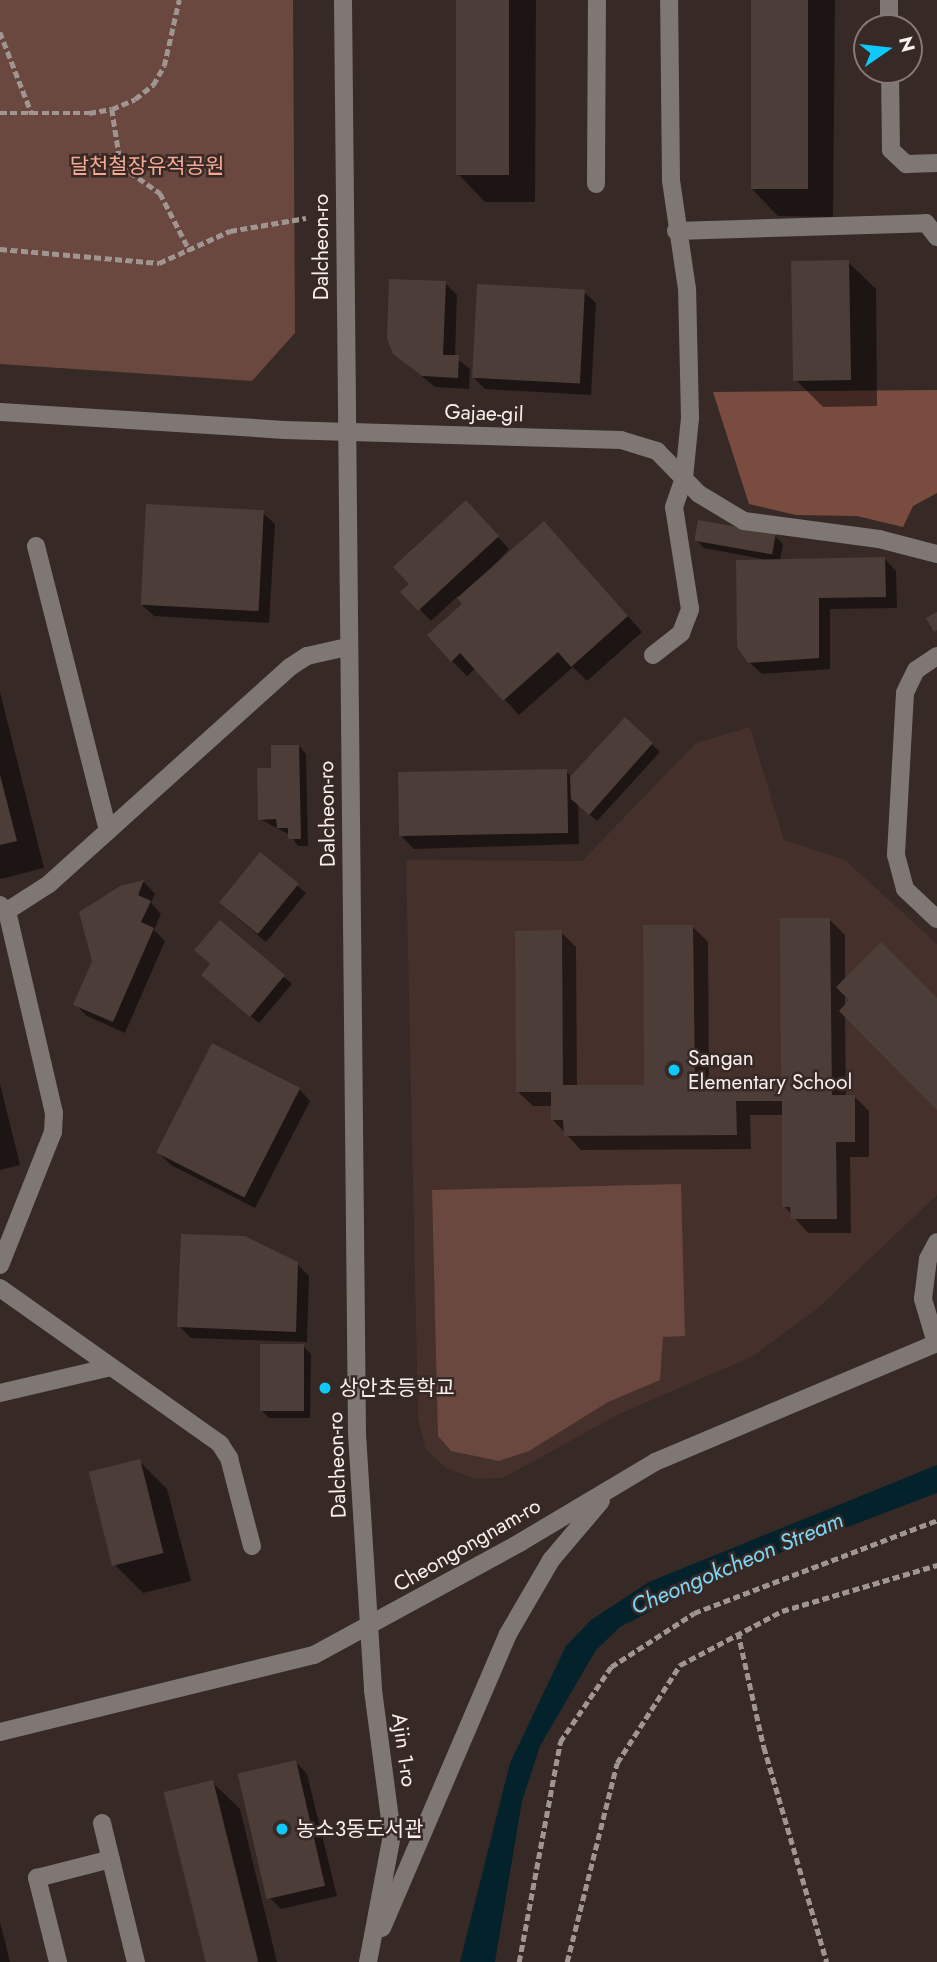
<!DOCTYPE html>
<meta charset="utf-8">
<style>
body{margin:0}
#map{position:relative;width:937px;height:1962px;overflow:hidden;background:#372925;font-family:Jost,"Noto Sans KR",sans-serif}
div>[style]{position:absolute}
[style*='--x']{left:calc(var(--x)*1px);top:calc(var(--y)*1px);width:calc(var(--w)*1px);rotate:calc(var(--a)*1deg)}
.built>*{inset:0;background:#45302b}
.green>*{inset:0;background:#6a483f}
.forest>*{inset:0;background:#7a4c40}
.water>*{inset:0;background:#04222c}
.shadow>*{inset:0;background:#0007}
.building>*{inset:0;background:#4d3d39;transform-origin:0 0}
.path>*{height:4.5px;margin-top:-2.25px;transform-origin:0;background:repeating-linear-gradient(90deg,#a19592 0 7px,transparent 0 10.5px)}
.minor>*{height:18px;margin:-9px;padding:0 9px;transform-origin:9px;border-radius:9px;background:#7e7774}
.dots>*{width:19px;height:19px;translate:-50% -50%;box-sizing:border-box;border:4px solid #372925;border-radius:50%}
span{translate:-50% -50%;white-space:nowrap;text-align:center;line-height:1.15;-webkit-text-stroke:5px #372925;paint-order:stroke}
.park-label{font-size:21px;color:#f6a894}
.street-label{font-size:21px;color:#f9efed}
.poi-label{font-size:21px;color:#f9efed}
.left{translate:0 -50%;text-align:left}
.water-label{font-size:23px;color:#7dd6f5;font-style:italic}
.north{position:absolute;left:853px;top:14px;width:70px;height:70px;box-sizing:border-box;background:#372925;border:2px solid #857875;border-radius:50%;rotate:76deg;font-size:19px;font-weight:700;line-height:28px;text-align:center;color:#f9efed}
.north::after{content:'';display:block;margin:auto;width:24px;height:32px;background:#0dcafa;clip-path:polygon(50% 0,100% 100%,50% 72%,0 100%)}
</style>
<div id="map">
<div class="built">
<i style="clip-path:polygon(750px 727px,784px 840px,845px 860px,937px 944px,937px 1195px,816px 1310px,751px 1357px,617px 1415px,503px 1478px,476px 1479px,446px 1468px,425px 1448px,418px 1417px,406px 860px,582px 861px,696px 743px)"></i>
</div>
<div class="green">
<i style="clip-path:polygon(0 0,293px 0,295px 333px,252px 381px,0 364px)"></i>
<i style="clip-path:polygon(681px 1184px,685px 1336px,663px 1337px,660px 1380px,608px 1402px,529px 1451px,499px 1461px,451px 1451px,438px 1436px,432px 1190px)"></i>
</div>
<div class="forest">
<i style="clip-path:polygon(937px 390px,937px 493px,913px 506px,903px 527px,857px 516px,796px 515px,749px 504px,713px 392px)"></i>
</div>
<div class="water">
<i style="clip-path:polygon(937px 1465px,937px 1493px,724px 1574px,620px 1627px,596px 1650px,540px 1746px,522px 1801px,495px 1962px,460px 1962px,510px 1763px,566px 1646px,591px 1620px,649px 1582px)"></i>
</div>
<div class="shadow">
<i style="clip-path:polygon(458px 0,536px 0,535px 202px,485px 202px,458px 174px)"></i>
<i style="clip-path:polygon(753px 0,835px 0,833px 217px,778px 216px,751px 188px)"></i>
<i style="clip-path:polygon(848px 262px,876px 289px,877px 406px,823px 407px,795px 379px)"></i>
<i style="clip-path:polygon(445px 283px,457px 295px,455px 357px,470px 369px,469px 389px,435px 387px,394px 353px)"></i>
<i style="clip-path:polygon(584px 292px,596px 303px,591px 395px,485px 389px,473px 377px)"></i>
<i style="clip-path:polygon(263px 513px,275px 524px,269px 623px,154px 616px,142px 605px)"></i>
<i style="clip-path:polygon(477px 514px,509px 549px,480px 581px,559px 539px,642px 632px,587px 681px,573px 667px,519px 715px,476px 668px,467px 676px,452px 661px,465px 604px,458px 596px,431px 621px,403px 592px)"></i>
<i style="clip-path:polygon(775px 536px,783px 544px,780px 561px,885px 559px,896px 571px,897px 608px,830px 609px,830px 669px,762px 674px,749px 662px,762px 559px,704px 548px,696px 540px)"></i>
<i style="clip-path:polygon(0 692px,44px 868px,1px 879px,0 878px)"></i>
<i style="clip-path:polygon(625px 720px,660px 752px,597px 821px,578px 804px,579px 844px,414px 849px,402px 837px,566px 771px,572px 778px)"></i>
<i style="clip-path:polygon(299px 746px,306px 754px,308px 846px,298px 846px,290px 835px,260px 819px,273px 769px)"></i>
<i style="clip-path:polygon(260px 855px,306px 893px,266px 942px,229px 911px)"></i>
<i style="clip-path:polygon(144px 882px,155px 894px,151px 903px,161px 914px,154px 930px,165px 941px,125px 1033px,87px 1016px,75px 1004px,121px 888px)"></i>
<i style="clip-path:polygon(evenodd,830px 920px,845px 935px,845px 980px,937px 1001px,937px 1107px,845px 1015px,846px 1096px,854px 1096px,869px 1111px,869px 1157px,850px 1157px,851px 1233px,808px 1233px,784px 1206px,783px 1115px,750px 1115px,751px 1149px,581px 1150px,553px 1120px,553px 1106px,533px 1106px,517px 1091px,561px 932px,576px 947px,577px 1087px,646px 1087px,693px 927px,708px 942px,709px 1087px,783px 1087px,830px 920px,845px 994px,852px 1001px,845px 1007px,845px 994px)"></i>
<i style="clip-path:polygon(220px 922px,292px 984px,259px 1023px,211px 983px)"></i>
<i style="clip-path:polygon(0 1084px,20px 1165px,0 1170px)"></i>
<i style="clip-path:polygon(299px 1089px,310px 1101px,255px 1208px,171px 1165px,159px 1153px)"></i>
<i style="clip-path:polygon(297px 1264px,309px 1276px,307px 1342px,191px 1338px,179px 1326px)"></i>
<i style="clip-path:polygon(303px 1346px,311px 1354px,310px 1418px,269px 1418px,261px 1410px)"></i>
<i style="clip-path:polygon(139px 1461px,167px 1489px,191px 1581px,143px 1593px,116px 1566px)"></i>
<i style="clip-path:polygon(296px 1762px,307px 1774px,337px 1896px,281px 1909px,270px 1898px)"></i>
<i style="clip-path:polygon(212px 1782px,240px 1809px,277px 1962px,206px 1962px)"></i>
<i style="clip-path:polygon(0 1922px,10px 1962px,0 1962px)"></i>
</div>
<div class="building">
<i style="left:456px;top:0;width:53px;height:175px"></i>
<i style="left:751px;top:0;width:57px;height:189px"></i>
<i style="left:849px;top:260px;width:120px;height:58px;rotate:89deg"></i>
<i style="clip-path:polygon(389px 279px,446px 281px,443px 355px,459px 355px,458px 378px,422px 376px,393px 354px,387px 339px)"></i>
<i style="left:477px;top:284px;width:108px;height:94px;rotate:3deg"></i>
<i style="clip-path:polygon(466px 500px,499px 536px,418px 611px,400px 592px,409px 584px,393px 567px)"></i>
<i style="left:146px;top:504px;width:118px;height:101px;rotate:3deg"></i>
<i style="left:698px;top:520px;width:79px;height:21px;rotate:10deg"></i>
<i style="clip-path:polygon(544px 521px,628px 616px,571px 667px,558px 652px,503px 701px,460px 653px,451px 662px,427px 635px,462px 604px,457px 598px)"></i>
<i style="clip-path:polygon(885px 557px,886px 597px,819px 598px,819px 658px,748px 663px,737px 647px,736px 560px)"></i>
<i style="clip-path:polygon(937px 612px,937px 630px,934px 632px,926px 618px)"></i>
<i style="clip-path:polygon(625px 717px,653px 743px,589px 815px,571px 799px,570px 777px)"></i>
<i style="clip-path:polygon(271px 745px,299px 745px,301px 839px,288px 839px,288px 828px,277px 828px,276px 819px,258px 820px,257px 768px,271px 768px)"></i>
<i style="left:567px;top:769px;width:64px;height:169px;rotate:89deg"></i>
<i style="clip-path:polygon(0 775px,17px 841px,0 845px)"></i>
<i style="left:260px;top:852px;width:50px;height:65px;rotate:39deg"></i>
<i style="clip-path:polygon(144px 880px,138px 895px,151px 901px,141px 922px,154px 928px,113px 1022px,73px 1005px,92px 961px,79px 912px,120px 886px)"></i>
<i style="clip-path:polygon(780px 918px,830px 918px,832px 1095px,855px 1095px,855px 1142px,836px 1142px,837px 1219px,791px 1219px,790px 1207px,782px 1207px,782px 1101px,736px 1101px,737px 1135px,564px 1136px,563px 1120px,551px 1120px,551px 1092px,516px 1092px,515px 931px,562px 930px,563px 1085px,644px 1085px,643px 925px,693px 925px,695px 1085px,781px 1085px)"></i>
<i style="clip-path:polygon(220px 920px,285px 975px,250px 1017px,201px 975px,210px 964px,194px 950px)"></i>
<i style="clip-path:polygon(881px 942px,937px 998px,937px 1110px,839px 1011px,849px 1000px,836px 987px)"></i>
<i style="left:212px;top:1043px;width:99px;height:123px;rotate:27deg"></i>
<i style="clip-path:polygon(181px 1234px,245px 1236px,298px 1262px,296px 1332px,177px 1327px)"></i>
<i style="left:260px;top:1344px;width:44px;height:67px"></i>
<i style="left:140px;top:1459px;width:97px;height:53px;rotate:76deg"></i>
<i style="left:296px;top:1760px;width:129px;height:60px;rotate:77deg"></i>
<i style="left:213px;top:1780px;width:187px;height:51px;rotate:76deg"></i>
</div>
<div class="path">
<i style="--x:0;--y:32;--w:88;--a:68.7"></i>
<i style="--x:112;--y:109;--w:46;--a:81.2"></i>
<i style="--x:119;--y:154;--w:21;--a:59"></i>
<i style="--x:130;--y:172;--w:37;--a:35"></i>
<i style="--x:160;--y:193;--w:65;--a:62.7"></i>
<i style="--x:0;--y:113;--w:89;--a:0"></i>
<i style="--x:89;--y:113;--w:23;--a:-10"></i>
<i style="--x:112;--y:109;--w:25;--a:-23"></i>
<i style="--x:135;--y:99;--w:23;--a:-38"></i>
<i style="--x:153;--y:85;--w:22;--a:-60"></i>
<i style="--x:164;--y:66;--w:68;--a:-77.2"></i>
<i style="--x:0;--y:249;--w:160;--a:5"></i>
<i style="--x:159;--y:263;--w:78;--a:-24.3"></i>
<i style="--x:230;--y:231;--w:77;--a:-9.7"></i>
<i style="--x:738;--y:1632;--w:118;--a:77.3"></i>
<i style="--x:764;--y:1747;--w:224;--a:73.7"></i>
<i style="--x:519;--y:1962;--w:224;--a:-79.4"></i>
<i style="--x:560;--y:1742;--w:91;--a:-55.8"></i>
<i style="--x:611;--y:1667;--w:99;--a:-33"></i>
<i style="--x:694;--y:1613;--w:260;--a:-20.9"></i>
<i style="--x:567;--y:1962;--w:205;--a:-75.9"></i>
<i style="--x:617;--y:1763;--w:117;--a:-57.3"></i>
<i style="--x:680;--y:1665;--w:115;--a:-27.9"></i>
<i style="--x:782;--y:1611;--w:162;--a:-16.5"></i>
</div>
<div class="minor">
<i style="--x:343;--y:0;--w:1434;--a:89.44"></i>
<i style="--x:357;--y:1434;--w:256;--a:86.4"></i>
<i style="--x:373;--y:1690;--w:146;--a:82.5"></i>
<i style="--x:392;--y:1835;--w:129;--a:100.7"></i>
<i style="--x:889;--y:0;--w:28;--a:90"></i>
<i style="--x:890;--y:70;--w:80;--a:89.3"></i>
<i style="--x:891;--y:150;--w:21;--a:43"></i>
<i style="--x:906;--y:164;--w:31;--a:-2"></i>
<i style="--x:596;--y:184;--w:184;--a:-89.7"></i>
<i style="--x:676;--y:231;--w:250;--a:-1.8"></i>
<i style="--x:926;--y:223;--w:18;--a:52"></i>
<i style="--x:0;--y:412;--w:285;--a:3.6"></i>
<i style="--x:284;--y:430;--w:337;--a:1.7"></i>
<i style="--x:621;--y:440;--w:38;--a:17"></i>
<i style="--x:657;--y:451;--w:60;--a:45.7"></i>
<i style="--x:699;--y:494;--w:52;--a:31"></i>
<i style="--x:744;--y:521;--w:136;--a:7.6"></i>
<i style="--x:879;--y:539;--w:60;--a:14.5"></i>
<i style="--x:36;--y:546;--w:294;--a:75.8"></i>
<i style="--x:653;--y:655;--w:36;--a:-38"></i>
<i style="--x:681;--y:633;--w:26;--a:-69"></i>
<i style="--x:690;--y:609;--w:103;--a:-98.9"></i>
<i style="--x:674;--y:507;--w:31;--a:-71"></i>
<i style="--x:684;--y:478;--w:60;--a:-84.3"></i>
<i style="--x:690;--y:418;--w:129;--a:-91.3"></i>
<i style="--x:687;--y:289;--w:110;--a:-98.4"></i>
<i style="--x:671;--y:180;--w:180;--a:-90.6"></i>
<i style="--x:937;--y:656;--w:25;--a:146"></i>
<i style="--x:916;--y:670;--w:25;--a:116"></i>
<i style="--x:905;--y:693;--w:162;--a:93.2"></i>
<i style="--x:896;--y:855;--w:35;--a:75"></i>
<i style="--x:905;--y:889;--w:44;--a:43.2"></i>
<i style="--x:0;--y:905;--w:9;--a:41"></i>
<i style="--x:7;--y:911;--w:207;--a:76.9"></i>
<i style="--x:54;--y:1113;--w:19;--a:93"></i>
<i style="--x:53;--y:1132;--w:143;--a:111.7"></i>
<i style="--x:7;--y:911;--w:50;--a:-32.7"></i>
<i style="--x:49;--y:884;--w:324;--a:-42"></i>
<i style="--x:290;--y:667;--w:20;--a:-33"></i>
<i style="--x:307;--y:656;--w:41;--a:-12.7"></i>
<i style="--x:0;--y:1288;--w:270;--a:35.3"></i>
<i style="--x:220;--y:1444;--w:17;--a:57"></i>
<i style="--x:229;--y:1458;--w:91;--a:75.4"></i>
<i style="--x:936;--y:1343;--w:46;--a:-106.5"></i>
<i style="--x:923;--y:1299;--w:40;--a:-82.9"></i>
<i style="--x:928;--y:1259;--w:19;--a:-62"></i>
<i style="--x:0;--y:1393;--w:114;--a:-13.2"></i>
<i style="--x:0;--y:1732;--w:323;--a:-13.8"></i>
<i style="--x:314;--y:1655;--w:236;--a:-28.6"></i>
<i style="--x:521;--y:1542;--w:156;--a:-30.8"></i>
<i style="--x:655;--y:1462;--w:306;--a:-22.9"></i>
<i style="--x:102;--y:1823;--w:143;--a:76.3"></i>
<i style="--x:382;--y:1928;--w:320;--a:-66.8"></i>
<i style="--x:508;--y:1634;--w:86;--a:-59.8"></i>
<i style="--x:551;--y:1560;--w:77;--a:-49.7"></i>
<i style="--x:58;--y:1962;--w:87;--a:-104"></i>
<i style="--x:37;--y:1878;--w:76;--a:-14.4"></i>
</div>
<div class="dots">
<i style="left:674px;top:1070px;background:#0dcafa"></i>
<i style="left:325px;top:1388px;background:#0dcafa"></i>
<i style="left:282px;top:1829px;background:#0dcafa"></i>
</div>
<div class="park-label">
<span style="left:147px;top:166px">달천철장유적공원</span>
</div>
<div class="street-label">
<span style="left:321px;top:247px;rotate:-90deg">Dalcheon-ro</span>
<span style="left:484px;top:413px;rotate:2deg">Gajae-gil</span>
<span style="left:327px;top:814px;rotate:-91deg">Dalcheon-ro</span>
<span style="left:337px;top:1465px;rotate:-92deg">Dalcheon-ro</span>
<span style="left:467px;top:1545px;rotate:-30deg">Cheongongnam-ro</span>
<span style="left:404px;top:1750px;rotate:82deg">Ajin 1-ro</span>
</div>
<div class="poi-label">
<span class="left" style="left:688px;top:1070px">Sangan<br>Elementary School</span>
<span class="left" style="left:339px;top:1388px">상안초등학교</span>
<span class="left" style="left:296px;top:1829px">농소3동도서관</span>
</div>
<div class="water-label">
<span style="left:737px;top:1563px;rotate:-23deg">Cheongokcheon Stream</span>
</div>
<div class="north">N</div>
</div>
